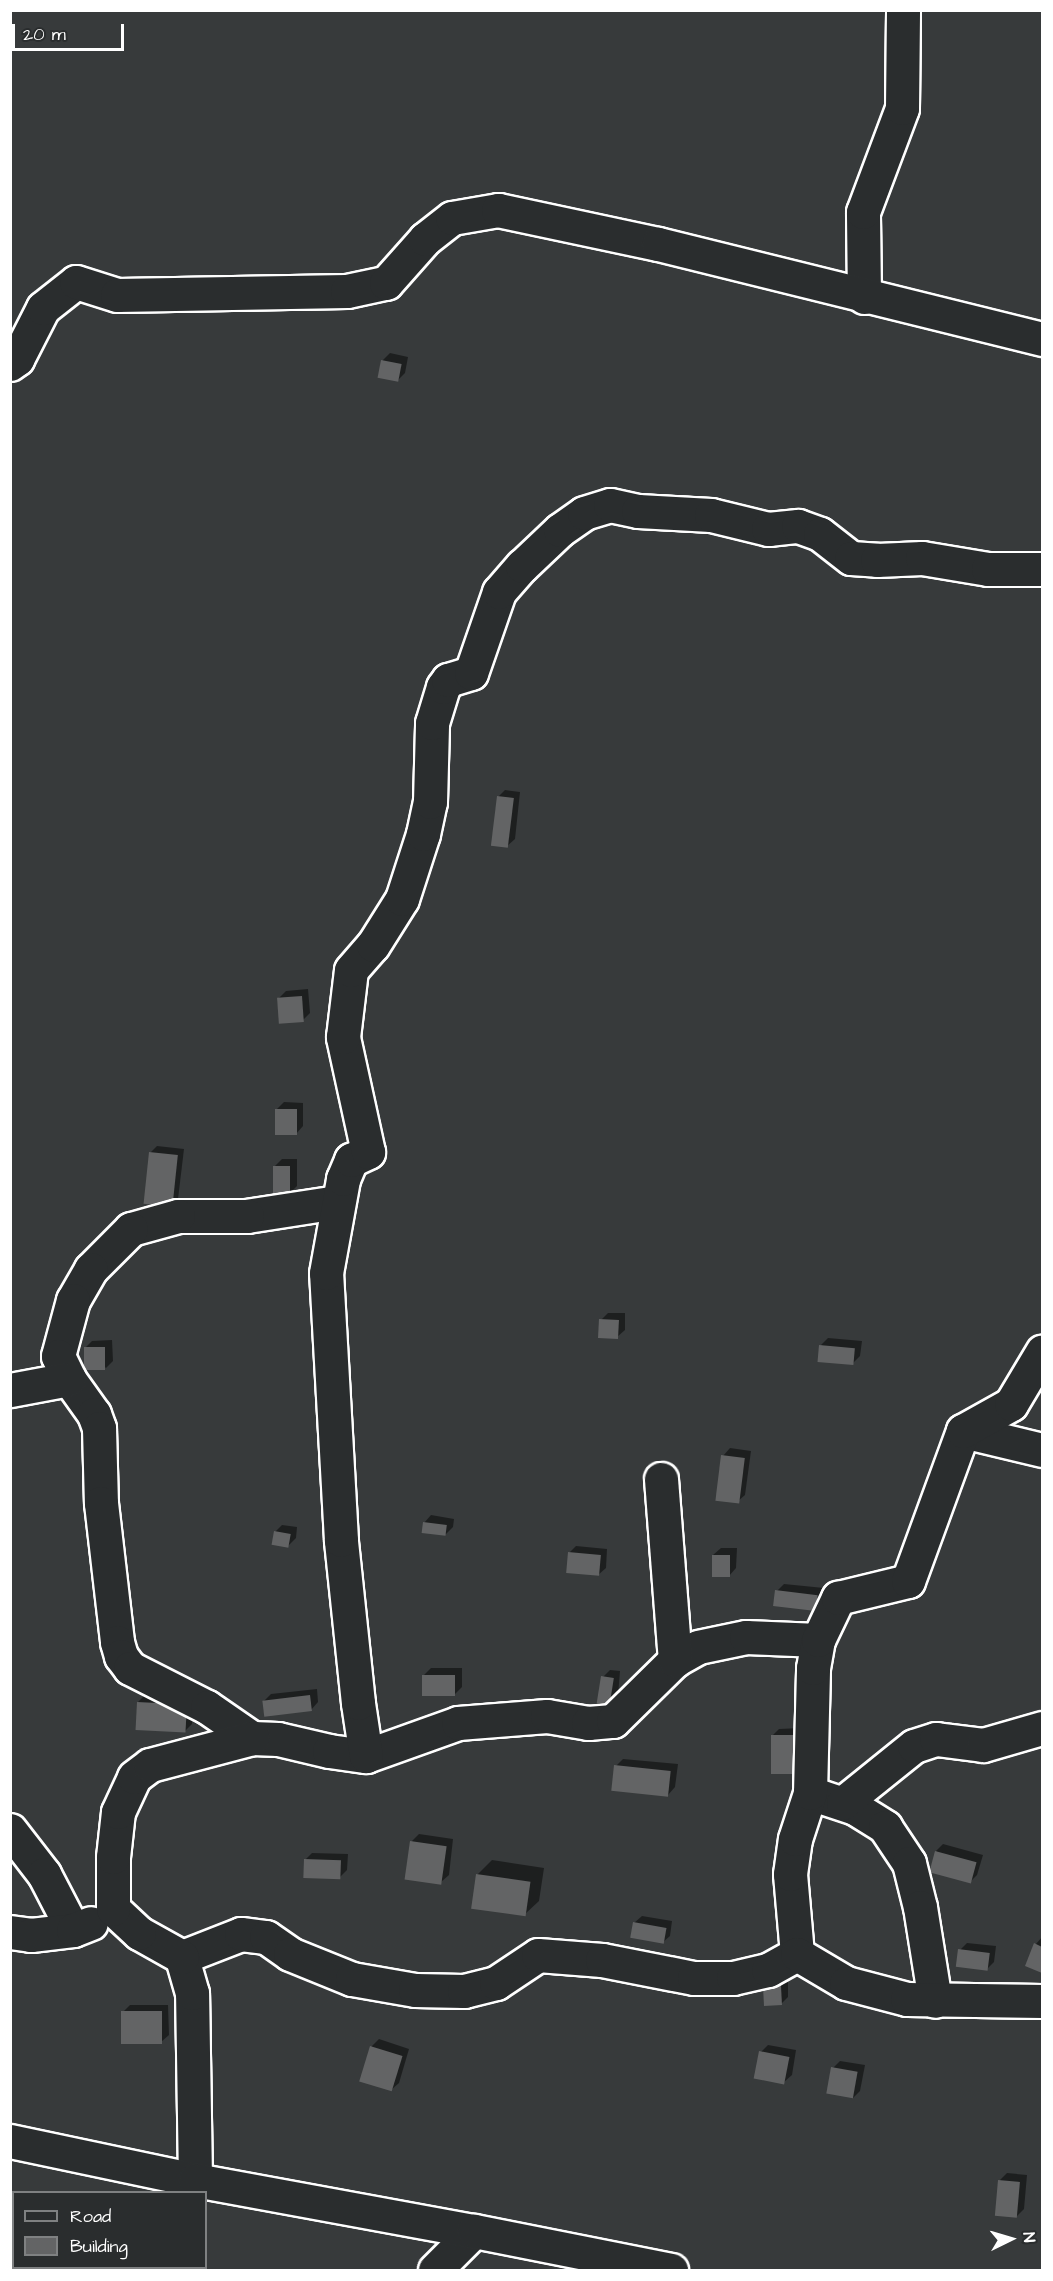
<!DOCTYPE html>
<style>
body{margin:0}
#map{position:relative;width:1053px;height:2281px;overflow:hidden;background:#373a3b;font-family:"Architects Daughter",sans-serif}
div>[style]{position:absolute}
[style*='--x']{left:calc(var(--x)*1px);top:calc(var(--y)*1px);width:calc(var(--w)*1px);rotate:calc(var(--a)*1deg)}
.shadow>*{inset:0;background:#0007}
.building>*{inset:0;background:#636465;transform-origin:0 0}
.roads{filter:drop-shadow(2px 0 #fff) drop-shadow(-2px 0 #fff) drop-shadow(0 2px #fff) drop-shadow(0 -2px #fff)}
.minor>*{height:33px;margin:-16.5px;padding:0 16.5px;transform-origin:16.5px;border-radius:16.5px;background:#2a2d2e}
.secondary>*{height:33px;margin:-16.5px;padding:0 16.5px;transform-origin:16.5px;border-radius:16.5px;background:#2a2d2e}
span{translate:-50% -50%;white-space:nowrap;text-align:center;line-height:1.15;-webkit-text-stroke:5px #2a2d2e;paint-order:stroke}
.frame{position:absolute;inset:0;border:12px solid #fff;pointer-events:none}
.legend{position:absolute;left:12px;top:2191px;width:195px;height:78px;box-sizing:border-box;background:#2a2d2e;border:2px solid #7f8182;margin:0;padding:8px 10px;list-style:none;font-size:18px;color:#fff}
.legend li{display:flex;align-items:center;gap:12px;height:30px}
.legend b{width:30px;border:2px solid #7f8182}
.north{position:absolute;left:981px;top:2209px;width:60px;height:60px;-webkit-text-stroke:4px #2a2d2e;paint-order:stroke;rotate:85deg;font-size:16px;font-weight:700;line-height:24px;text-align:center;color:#fff}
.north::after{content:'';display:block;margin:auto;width:21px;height:27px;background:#fff;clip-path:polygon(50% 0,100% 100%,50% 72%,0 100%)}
.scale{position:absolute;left:12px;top:24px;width:112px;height:27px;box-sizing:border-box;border:3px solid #fff;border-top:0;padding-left:8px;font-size:18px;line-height:21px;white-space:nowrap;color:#fff;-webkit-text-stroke:4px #2a2d2e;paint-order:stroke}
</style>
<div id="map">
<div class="shadow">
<i style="clip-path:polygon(390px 353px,408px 357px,405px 373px,398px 380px,380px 377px,383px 360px)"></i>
<i style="clip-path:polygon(505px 790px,520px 792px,515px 839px,507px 846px,498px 797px)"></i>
<i style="clip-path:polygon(308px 989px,310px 1013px,303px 1020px,279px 998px,286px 991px)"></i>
<i style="clip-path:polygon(284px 1102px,303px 1103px,303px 1126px,296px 1134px,277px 1109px)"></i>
<i style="clip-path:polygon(157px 1146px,184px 1149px,178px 1199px,171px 1206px,150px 1153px)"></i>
<i style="clip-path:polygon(282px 1159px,297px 1159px,297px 1186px,290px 1193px,274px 1167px)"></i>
<i style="clip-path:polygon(608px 1313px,625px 1313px,625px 1330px,617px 1337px,601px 1320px)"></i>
<i style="clip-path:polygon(828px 1338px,862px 1341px,860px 1356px,853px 1363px,821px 1345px)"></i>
<i style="clip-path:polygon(112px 1340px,113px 1361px,106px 1368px,85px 1348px,92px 1341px)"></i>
<i style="clip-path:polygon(730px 1448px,751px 1451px,745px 1495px,737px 1502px,723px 1456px)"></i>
<i style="clip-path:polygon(431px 1515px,454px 1519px,453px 1527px,446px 1534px,424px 1523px)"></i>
<i style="clip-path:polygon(282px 1525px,297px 1527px,296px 1538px,288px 1546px,275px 1532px)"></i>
<i style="clip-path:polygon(576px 1546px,607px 1549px,606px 1568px,598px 1575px,569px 1553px)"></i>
<i style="clip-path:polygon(721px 1548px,737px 1548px,736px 1568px,729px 1576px,713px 1555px)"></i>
<i style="clip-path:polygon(784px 1584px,824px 1588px,823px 1601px,816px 1608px,777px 1591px)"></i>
<i style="clip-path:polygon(431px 1668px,462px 1668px,462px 1687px,455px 1694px,423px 1676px)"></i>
<i style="clip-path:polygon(610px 1670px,620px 1671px,618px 1696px,611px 1703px,603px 1677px)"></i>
<i style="clip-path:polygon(317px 1689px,318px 1702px,311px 1710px,264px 1701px,271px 1694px)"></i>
<i style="clip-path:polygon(145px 1695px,194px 1698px,192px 1724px,185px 1731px,138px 1702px)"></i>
<i style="clip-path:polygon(801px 1728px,794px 1772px,772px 1736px,779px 1729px)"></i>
<i style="clip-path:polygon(623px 1759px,678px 1764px,675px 1787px,668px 1795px,616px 1766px)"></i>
<i style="clip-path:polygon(419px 1834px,453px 1839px,449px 1875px,441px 1882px,412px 1841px)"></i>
<i style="clip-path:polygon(943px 1844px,983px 1855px,977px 1875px,970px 1882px,936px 1851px)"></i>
<i style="clip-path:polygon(312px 1853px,348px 1854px,347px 1870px,340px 1877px,305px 1860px)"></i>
<i style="clip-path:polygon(492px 1860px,544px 1868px,539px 1901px,524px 1915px,477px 1875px)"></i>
<i style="clip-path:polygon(642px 1916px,672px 1921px,670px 1936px,662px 1943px,634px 1923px)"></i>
<i style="clip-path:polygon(1042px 1937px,1042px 1971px,1027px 1965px,1036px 1944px)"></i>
<i style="clip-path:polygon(967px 1943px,996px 1946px,994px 1962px,987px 1969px,960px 1950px)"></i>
<i style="clip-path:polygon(772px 1980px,788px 1980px,788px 1997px,781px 2004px,765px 1987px)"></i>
<i style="clip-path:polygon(130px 2005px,168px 2005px,169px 2035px,161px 2042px,123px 2012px)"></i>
<i style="clip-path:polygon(379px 2039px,409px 2049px,399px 2083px,391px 2090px,361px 2080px,372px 2046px)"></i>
<i style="clip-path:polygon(768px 2045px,796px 2050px,792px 2075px,784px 2082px,761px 2052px)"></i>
<i style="clip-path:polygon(840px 2061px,865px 2065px,860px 2091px,853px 2098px,833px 2068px)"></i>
<i style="clip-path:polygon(1007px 2173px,1027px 2175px,1024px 2209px,1017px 2216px,1000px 2180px)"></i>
</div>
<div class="building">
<i style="left:381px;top:360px;width:21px;height:18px;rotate:11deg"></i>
<i style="left:497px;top:796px;width:17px;height:50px;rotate:7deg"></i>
<i style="left:302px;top:996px;width:26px;height:25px;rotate:86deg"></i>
<i style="left:275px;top:1109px;width:22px;height:26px"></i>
<i style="left:149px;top:1152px;width:29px;height:52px;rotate:6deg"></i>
<i style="left:273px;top:1166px;width:17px;height:28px"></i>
<i style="left:599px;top:1319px;width:20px;height:19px;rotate:3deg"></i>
<i style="left:819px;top:1345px;width:36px;height:17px;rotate:5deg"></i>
<i style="left:84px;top:1347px;width:21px;height:23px"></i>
<i style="left:721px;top:1455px;width:24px;height:46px;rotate:7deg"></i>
<i style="left:423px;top:1522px;width:24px;height:11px;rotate:7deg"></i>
<i style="left:274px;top:1531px;width:17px;height:14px;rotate:10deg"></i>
<i style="left:568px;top:1552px;width:33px;height:21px;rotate:5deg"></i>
<i style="left:712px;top:1555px;width:18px;height:22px"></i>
<i style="left:775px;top:1590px;width:43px;height:16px;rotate:7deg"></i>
<i style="left:422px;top:1675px;width:33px;height:21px"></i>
<i style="left:601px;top:1676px;width:13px;height:28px;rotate:9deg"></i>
<i style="left:310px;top:1695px;width:16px;height:48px;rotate:83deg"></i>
<i style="left:137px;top:1702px;width:50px;height:28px;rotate:3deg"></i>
<i style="left:771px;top:1735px;width:23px;height:39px"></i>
<i style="left:614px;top:1765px;width:57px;height:26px;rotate:6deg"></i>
<i style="left:410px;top:1841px;width:37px;height:39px;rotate:8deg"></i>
<i style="left:935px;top:1851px;width:43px;height:22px;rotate:15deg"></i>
<i style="left:304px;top:1859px;width:37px;height:19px;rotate:2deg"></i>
<i style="left:476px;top:1874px;width:55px;height:35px;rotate:8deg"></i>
<i style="left:633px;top:1922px;width:34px;height:16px;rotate:10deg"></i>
<i style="clip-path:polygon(1034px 1943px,1042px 1947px,1042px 1973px,1025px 1966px)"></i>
<i style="left:958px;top:1949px;width:32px;height:18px;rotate:7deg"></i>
<i style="left:781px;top:1986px;width:19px;height:18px;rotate:87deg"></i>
<i style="left:162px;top:2011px;width:33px;height:41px;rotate:90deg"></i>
<i style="left:370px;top:2046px;width:34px;height:37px;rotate:17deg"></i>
<i style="left:759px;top:2051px;width:31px;height:28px;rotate:11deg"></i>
<i style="left:831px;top:2067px;width:27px;height:27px;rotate:10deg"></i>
<i style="left:998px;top:2180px;width:22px;height:36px;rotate:5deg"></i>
</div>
<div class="roads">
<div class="minor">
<i style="--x:864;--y:297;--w:85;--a:-90.7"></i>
<i style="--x:863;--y:212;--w:111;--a:-69.4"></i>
<i style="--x:902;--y:108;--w:98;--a:-89.4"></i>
<i style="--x:10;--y:364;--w:9;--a:-36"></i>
<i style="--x:17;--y:359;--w:57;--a:-63"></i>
<i style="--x:43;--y:308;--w:42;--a:-38.2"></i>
<i style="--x:76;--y:282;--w:43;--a:17.6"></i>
<i style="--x:117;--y:295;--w:230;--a:-1"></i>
<i style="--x:347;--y:291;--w:40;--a:-12"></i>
<i style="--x:386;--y:283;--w:59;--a:-48.4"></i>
<i style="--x:425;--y:239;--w:34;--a:-38"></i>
<i style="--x:452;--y:218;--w:47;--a:-9.9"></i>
<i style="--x:498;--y:210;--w:164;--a:12"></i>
<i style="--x:658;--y:244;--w:396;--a:13.9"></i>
<i style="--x:337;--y:1202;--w:91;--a:171.2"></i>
<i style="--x:247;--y:1216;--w:69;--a:180"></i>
<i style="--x:178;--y:1216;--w:49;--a:164.5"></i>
<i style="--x:131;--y:1229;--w:57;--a:135"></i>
<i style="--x:91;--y:1269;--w:36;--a:120"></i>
<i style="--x:73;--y:1300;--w:58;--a:105"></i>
<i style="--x:58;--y:1356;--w:25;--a:64"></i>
<i style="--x:69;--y:1379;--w:43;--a:54.5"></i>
<i style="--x:94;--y:1414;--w:15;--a:70"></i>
<i style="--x:99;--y:1428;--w:75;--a:88.5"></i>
<i style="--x:101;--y:1503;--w:140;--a:83.4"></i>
<i style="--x:117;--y:1642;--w:15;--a:74"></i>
<i style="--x:121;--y:1656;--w:15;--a:53"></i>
<i style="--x:130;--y:1668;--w:86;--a:26.9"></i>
<i style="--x:207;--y:1707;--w:55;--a:34.6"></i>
<i style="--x:252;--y:1738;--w:26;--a:2"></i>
<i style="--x:278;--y:1739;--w:52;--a:13.2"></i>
<i style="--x:329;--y:1751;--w:37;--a:8"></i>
<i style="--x:366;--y:1756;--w:98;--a:-19.7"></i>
<i style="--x:458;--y:1723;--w:89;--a:-4.5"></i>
<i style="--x:547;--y:1716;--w:42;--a:9.7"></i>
<i style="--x:588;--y:1723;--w:25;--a:-5"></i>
<i style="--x:613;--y:1721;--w:87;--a:-44.5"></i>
<i style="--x:675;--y:1660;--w:26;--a:-29"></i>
<i style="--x:698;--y:1647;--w:49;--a:-11.8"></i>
<i style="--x:746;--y:1637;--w:72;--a:2.4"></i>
<i style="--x:10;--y:1390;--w:60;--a:-10.6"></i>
<i style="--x:963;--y:1431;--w:81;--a:13.5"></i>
<i style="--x:661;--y:1479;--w:182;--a:85.6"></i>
<i style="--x:366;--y:1756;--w:54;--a:-98.6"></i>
<i style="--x:358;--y:1703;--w:164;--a:-96"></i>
<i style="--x:341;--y:1540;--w:267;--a:-93.2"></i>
<i style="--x:326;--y:1273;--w:96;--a:-79.7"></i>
<i style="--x:343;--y:1179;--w:21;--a:-67"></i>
<i style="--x:351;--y:1160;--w:19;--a:-25"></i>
<i style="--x:368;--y:1152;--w:118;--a:-102.3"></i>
<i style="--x:343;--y:1037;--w:67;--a:-83.2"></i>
<i style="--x:351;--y:970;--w:33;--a:-49"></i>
<i style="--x:373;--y:945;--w:54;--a:-57.8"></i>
<i style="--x:402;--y:899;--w:68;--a:-72.1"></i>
<i style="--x:423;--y:834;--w:33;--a:-78"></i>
<i style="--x:430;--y:802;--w:79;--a:-88.5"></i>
<i style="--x:432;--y:723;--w:38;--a:-73"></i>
<i style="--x:443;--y:687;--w:9;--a:-54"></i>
<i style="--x:448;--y:680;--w:24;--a:-17"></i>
<i style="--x:471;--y:673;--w:86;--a:-70.9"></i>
<i style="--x:499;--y:592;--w:35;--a:-49"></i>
<i style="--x:522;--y:566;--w:52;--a:-43.5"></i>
<i style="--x:560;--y:530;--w:29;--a:-35"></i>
<i style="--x:584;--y:513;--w:27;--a:-17"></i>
<i style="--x:610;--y:505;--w:29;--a:12"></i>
<i style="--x:638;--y:511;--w:73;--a:3.1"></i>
<i style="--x:711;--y:515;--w:59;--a:13.8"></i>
<i style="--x:768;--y:529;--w:30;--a:-6"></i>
<i style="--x:798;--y:526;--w:23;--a:20"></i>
<i style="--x:820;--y:534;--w:39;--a:38"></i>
<i style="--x:851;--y:558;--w:26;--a:4"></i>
<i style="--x:877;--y:560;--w:45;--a:-2.5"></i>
<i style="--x:922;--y:558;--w:67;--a:9.5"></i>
<i style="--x:988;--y:569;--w:54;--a:0"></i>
<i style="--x:810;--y:1793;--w:47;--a:18.4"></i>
<i style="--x:855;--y:1808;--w:36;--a:32"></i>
<i style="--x:885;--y:1827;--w:43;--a:56.3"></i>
<i style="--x:909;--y:1863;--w:45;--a:76"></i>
<i style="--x:920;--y:1907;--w:95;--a:80.9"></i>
<i style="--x:843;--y:1803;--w:91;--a:-38.8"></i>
<i style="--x:914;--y:1746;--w:23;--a:-18"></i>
<i style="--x:936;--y:1739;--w:47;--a:7.3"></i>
<i style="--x:983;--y:1745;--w:61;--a:-16.1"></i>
<i style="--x:10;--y:1830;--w:56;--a:52.3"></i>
<i style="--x:44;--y:1874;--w:63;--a:62.6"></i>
<i style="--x:10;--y:1932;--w:21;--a:8"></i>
<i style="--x:31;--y:1935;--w:42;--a:-6.8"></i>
<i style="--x:73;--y:1930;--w:19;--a:-21"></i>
<i style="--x:797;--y:1954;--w:80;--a:-95"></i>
<i style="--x:790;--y:1874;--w:35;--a:-82"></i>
<i style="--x:795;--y:1839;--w:48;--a:-71.9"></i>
<i style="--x:810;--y:1793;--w:125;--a:-88.6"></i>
<i style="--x:813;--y:1668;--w:28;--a:-80"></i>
<i style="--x:818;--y:1640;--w:47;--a:-64.5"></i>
<i style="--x:838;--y:1598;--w:72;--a:-13.7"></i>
<i style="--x:908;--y:1581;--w:160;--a:-69.9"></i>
<i style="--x:963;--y:1431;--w:55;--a:-29.4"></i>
<i style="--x:1011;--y:1404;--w:61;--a:-59.2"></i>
<i style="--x:182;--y:1957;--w:63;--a:-21.3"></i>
<i style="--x:241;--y:1934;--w:25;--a:7"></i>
<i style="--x:266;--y:1937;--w:29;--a:35"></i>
<i style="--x:290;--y:1954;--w:67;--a:22"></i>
<i style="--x:352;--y:1979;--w:64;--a:9.9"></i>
<i style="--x:415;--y:1990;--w:49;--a:1.2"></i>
<i style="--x:464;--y:1991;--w:33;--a:-14"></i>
<i style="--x:496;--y:1983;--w:50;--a:-33.7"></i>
<i style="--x:538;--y:1955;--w:64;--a:4.5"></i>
<i style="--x:602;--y:1960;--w:94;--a:11.1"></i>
<i style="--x:694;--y:1978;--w:39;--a:0"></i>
<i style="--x:733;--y:1978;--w:36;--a:-13"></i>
<i style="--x:768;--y:1970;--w:33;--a:-29"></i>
<i style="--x:797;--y:1954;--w:57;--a:30.6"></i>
<i style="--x:846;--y:1983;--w:63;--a:14.7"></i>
<i style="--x:907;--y:1999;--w:135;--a:0.8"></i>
<i style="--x:195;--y:2180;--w:187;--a:-90.9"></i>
<i style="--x:192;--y:1993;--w:37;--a:-106"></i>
<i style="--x:182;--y:1957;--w:49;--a:-150.8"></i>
<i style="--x:139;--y:1933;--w:35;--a:-137"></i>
<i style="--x:113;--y:1909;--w:52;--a:-90"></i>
<i style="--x:113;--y:1857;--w:45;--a:-83.7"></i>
<i style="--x:118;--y:1812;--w:38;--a:-65"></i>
<i style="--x:134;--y:1777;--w:20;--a:-37"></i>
<i style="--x:150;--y:1765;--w:106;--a:-14.8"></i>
<i style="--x:435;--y:2270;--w:55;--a:-45"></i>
</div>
<div class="secondary">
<i style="--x:10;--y:2141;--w:189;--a:11.9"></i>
<i style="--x:195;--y:2180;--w:284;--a:10.4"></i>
<i style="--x:474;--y:2231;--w:201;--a:11.2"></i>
</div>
</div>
<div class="frame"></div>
<ul class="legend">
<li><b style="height:8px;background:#2a2d2e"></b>Road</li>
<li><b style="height:16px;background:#636465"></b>Building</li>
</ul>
<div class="north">N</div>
<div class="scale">20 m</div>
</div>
